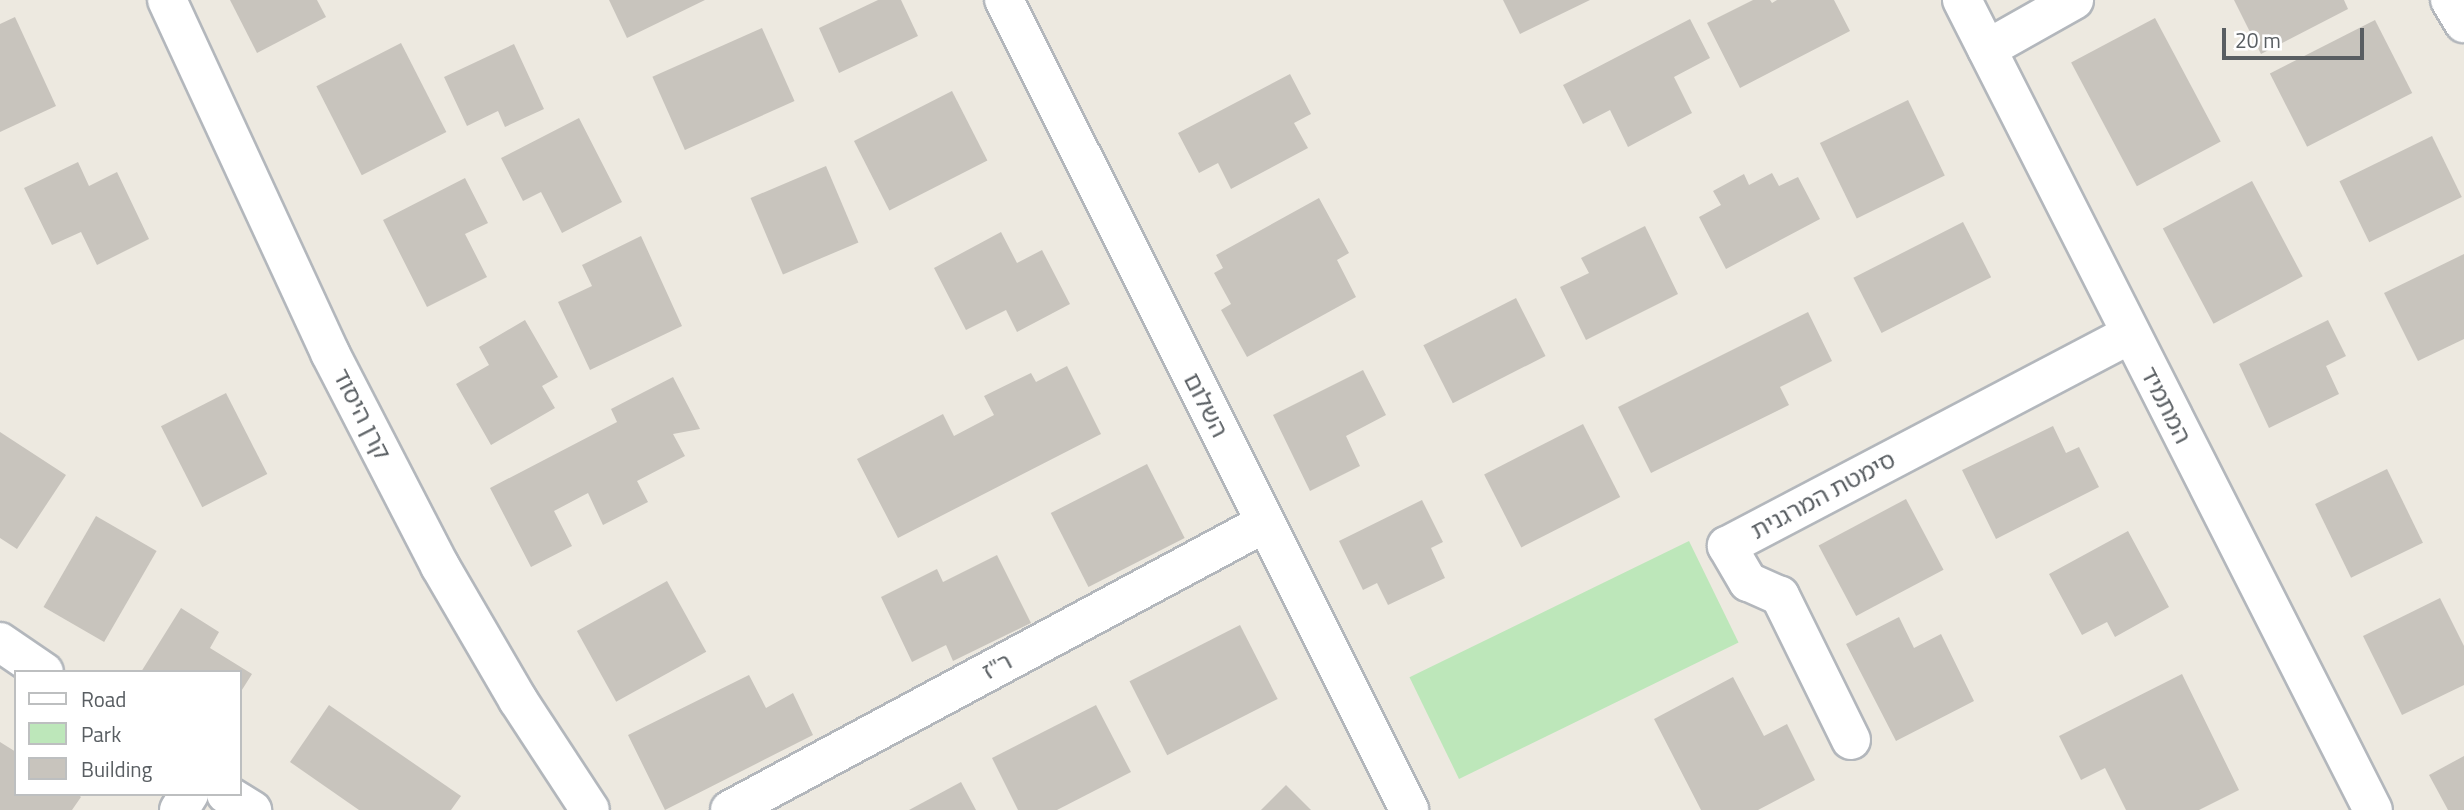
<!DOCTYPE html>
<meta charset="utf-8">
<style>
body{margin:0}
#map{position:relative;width:2464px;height:810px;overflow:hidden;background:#ede9e0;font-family:"Titillium Web","Noto Sans Hebrew",sans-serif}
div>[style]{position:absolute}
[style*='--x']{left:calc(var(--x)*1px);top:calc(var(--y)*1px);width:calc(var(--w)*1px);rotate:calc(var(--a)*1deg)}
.green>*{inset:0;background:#bde7ba;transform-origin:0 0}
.building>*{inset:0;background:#c8c4bd;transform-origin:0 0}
.roads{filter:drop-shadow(2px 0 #b3b7bc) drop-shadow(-2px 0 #b3b7bc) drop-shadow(0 2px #b3b7bc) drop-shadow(0 -2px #b3b7bc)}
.minor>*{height:38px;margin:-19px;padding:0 19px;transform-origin:19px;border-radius:19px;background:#fff}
span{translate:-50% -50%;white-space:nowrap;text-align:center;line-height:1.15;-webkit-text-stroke:5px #fff;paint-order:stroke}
.street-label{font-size:24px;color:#595e62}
.legend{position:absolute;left:14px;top:670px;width:228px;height:126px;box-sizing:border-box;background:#fff;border:2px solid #bdbfc0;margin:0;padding:9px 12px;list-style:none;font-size:21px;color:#595e62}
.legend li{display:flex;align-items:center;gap:14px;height:35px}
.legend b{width:35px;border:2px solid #bdbfc0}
.scale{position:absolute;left:2222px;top:28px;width:142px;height:32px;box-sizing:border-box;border:4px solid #595e62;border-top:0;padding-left:9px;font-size:21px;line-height:24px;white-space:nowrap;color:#595e62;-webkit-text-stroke:5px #fff;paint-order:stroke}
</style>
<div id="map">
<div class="green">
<i style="left:1689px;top:541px;width:113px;height:311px;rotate:64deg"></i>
</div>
<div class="building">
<i style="clip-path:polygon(230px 0,317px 0,326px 17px,257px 53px)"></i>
<i style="clip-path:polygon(609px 0,705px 0,627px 38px)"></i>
<i style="clip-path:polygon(878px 0,901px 0,918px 36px,839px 73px,819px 28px)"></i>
<i style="clip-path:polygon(1503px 0,1590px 0,1520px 34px)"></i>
<i style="clip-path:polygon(1753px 0,1770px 0,1772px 3px,1777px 0,1834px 0,1850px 31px,1740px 88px,1707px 23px)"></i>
<i style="clip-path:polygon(2234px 0,2344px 0,2348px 9px,2261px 54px)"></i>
<i style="clip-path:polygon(15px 17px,56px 106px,0 132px,0 24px)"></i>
<i style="left:2155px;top:18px;width:140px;height:95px;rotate:62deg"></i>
<i style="clip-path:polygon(1690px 19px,1710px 58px,1674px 77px,1692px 113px,1628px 147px,1610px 110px,1583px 124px,1563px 85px)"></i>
<i style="left:2375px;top:20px;width:82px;height:118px;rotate:63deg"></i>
<i style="left:762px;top:28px;width:80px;height:120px;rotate:66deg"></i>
<i style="left:401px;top:43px;width:100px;height:95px;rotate:63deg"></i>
<i style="clip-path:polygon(514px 44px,544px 109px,505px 127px,498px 111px,467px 126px,444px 77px)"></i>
<i style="clip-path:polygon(1290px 74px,1311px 114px,1294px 123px,1308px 148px,1231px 189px,1218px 163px,1199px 173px,1178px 133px)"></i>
<i style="left:952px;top:91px;width:78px;height:110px;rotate:63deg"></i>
<i style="left:1908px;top:100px;width:84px;height:98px;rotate:64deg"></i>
<i style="clip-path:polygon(579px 118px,622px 202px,562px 233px,541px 192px,523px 201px,501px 158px)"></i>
<i style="left:2432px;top:136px;width:68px;height:103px;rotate:64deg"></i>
<i style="clip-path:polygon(78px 162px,89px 186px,117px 172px,149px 239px,97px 265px,81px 232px,52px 245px,24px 188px)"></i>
<i style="left:826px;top:166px;width:83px;height:82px;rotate:67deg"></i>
<i style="clip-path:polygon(1772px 173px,1779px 186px,1798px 177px,1820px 219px,1726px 269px,1699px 217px,1721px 205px,1713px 191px,1744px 174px,1749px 185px)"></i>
<i style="clip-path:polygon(465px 178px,488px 223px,465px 234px,487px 277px,427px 307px,383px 220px)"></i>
<i style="left:2252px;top:181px;width:108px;height:101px;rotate:62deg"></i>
<i style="clip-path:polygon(1319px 198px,1349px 253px,1337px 260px,1356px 297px,1247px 357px,1221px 310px,1231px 304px,1214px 273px,1223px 268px,1216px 255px)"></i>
<i style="left:1963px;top:222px;width:62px;height:123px;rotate:63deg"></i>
<i style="clip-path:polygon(1645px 226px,1678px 294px,1586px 340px,1560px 287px,1589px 273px,1581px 258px)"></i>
<i style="clip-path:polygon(1001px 232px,1017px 263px,1042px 250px,1070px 304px,1017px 332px,1006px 310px,966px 330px,934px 268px)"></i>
<i style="clip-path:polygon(641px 236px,682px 326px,590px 370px,558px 302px,592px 286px,582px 265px)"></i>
<i style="clip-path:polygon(2464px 254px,2464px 339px,2418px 361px,2384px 293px)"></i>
<i style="left:1516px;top:298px;width:65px;height:104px;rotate:63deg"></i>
<i style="clip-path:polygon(1808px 312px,1832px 361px,1780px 387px,1789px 405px,1651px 473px,1618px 407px)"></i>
<i style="clip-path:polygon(525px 320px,558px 377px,542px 386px,555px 408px,491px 445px,456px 384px,489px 365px,479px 347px)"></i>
<i style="clip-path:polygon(2328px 320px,2346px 356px,2326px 366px,2339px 394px,2269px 428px,2239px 364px)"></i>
<i style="clip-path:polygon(1067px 366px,1101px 434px,898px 538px,857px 459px,943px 414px,954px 436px,994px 415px,984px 396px,1031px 373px,1036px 382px)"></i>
<i style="clip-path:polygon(1363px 370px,1386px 415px,1346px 436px,1360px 466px,1310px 491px,1273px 415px)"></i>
<i style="clip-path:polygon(673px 377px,700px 429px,673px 434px,685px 456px,637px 481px,648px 502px,603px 525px,588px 493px,554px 511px,572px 546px,531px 567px,490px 488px,617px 422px,611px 409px)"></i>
<i style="left:226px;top:393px;width:91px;height:73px;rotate:63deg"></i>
<i style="left:1583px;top:424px;width:82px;height:111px;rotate:63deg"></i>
<i style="clip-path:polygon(2053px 426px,2066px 453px,2079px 447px,2099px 487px,1996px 539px,1962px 470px)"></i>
<i style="clip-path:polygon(0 432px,66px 475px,17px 549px,0 538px)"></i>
<i style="left:1147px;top:464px;width:83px;height:108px;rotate:63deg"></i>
<i style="left:2387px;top:469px;width:82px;height:80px;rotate:64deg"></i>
<i style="left:1906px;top:499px;width:80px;height:99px;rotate:62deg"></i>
<i style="clip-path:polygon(1422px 500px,1443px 542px,1431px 548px,1445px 578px,1388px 605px,1377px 583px,1363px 590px,1339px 541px)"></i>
<i style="left:96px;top:516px;width:70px;height:105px;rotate:30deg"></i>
<i style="clip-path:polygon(2128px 531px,2169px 607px,2115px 637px,2107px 622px,2082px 635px,2049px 574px)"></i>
<i style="clip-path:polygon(997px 555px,1031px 623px,953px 661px,946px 645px,912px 662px,881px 597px,937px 569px,943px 582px)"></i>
<i style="left:667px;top:581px;width:81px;height:103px;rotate:61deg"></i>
<i style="clip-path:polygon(2440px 598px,2464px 646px,2464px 685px,2402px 715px,2363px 636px)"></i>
<i style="clip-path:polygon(181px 608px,219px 632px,210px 648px,252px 674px,240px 693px,240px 672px,141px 672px)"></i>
<i style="clip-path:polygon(1899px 617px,1914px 648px,1941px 634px,1974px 701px,1896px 741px,1846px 644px)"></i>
<i style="left:1240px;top:625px;width:83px;height:124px;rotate:63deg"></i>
<i style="clip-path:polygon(2182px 674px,2239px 790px,2199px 810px,2126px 810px,2105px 768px,2081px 780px,2059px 736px)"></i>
<i style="clip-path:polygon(749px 675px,766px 708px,793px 693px,813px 735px,665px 810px,628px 735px)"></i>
<i style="clip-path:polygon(1733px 677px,1764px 736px,1787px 724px,1815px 780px,1758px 810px,1701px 810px,1654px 719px)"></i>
<i style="clip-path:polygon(329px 705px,461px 796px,451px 810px,359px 810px,290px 762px)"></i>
<i style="clip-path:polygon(1096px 705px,1131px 772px,1057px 810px,1018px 810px,992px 758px)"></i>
<i style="clip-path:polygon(0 742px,16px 752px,16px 794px,78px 794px,81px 797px,72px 810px,0 810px)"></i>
<i style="clip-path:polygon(2464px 756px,2464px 810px,2448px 810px,2429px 775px)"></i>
<i style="clip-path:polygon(961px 782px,976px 810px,909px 810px)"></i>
<i style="clip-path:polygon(1286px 785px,1311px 810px,1261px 810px)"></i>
</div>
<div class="roads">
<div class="minor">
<i style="--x:167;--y:0;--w:389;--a:65.2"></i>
<i style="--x:330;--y:353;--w:240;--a:62.7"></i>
<i style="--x:440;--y:566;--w:155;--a:59.8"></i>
<i style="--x:518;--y:700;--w:131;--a:56.8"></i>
<i style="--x:1004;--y:0;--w:906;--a:63.43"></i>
<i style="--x:1962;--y:0;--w:908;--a:63.1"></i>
<i style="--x:2450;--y:0;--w:27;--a:59"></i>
<i style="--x:1987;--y:49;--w:100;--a:-29.4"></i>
<i style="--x:0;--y:642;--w:53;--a:34.3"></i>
<i style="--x:1851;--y:740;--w:161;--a:-116.2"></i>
<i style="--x:1780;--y:596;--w:35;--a:-156"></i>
<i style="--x:1748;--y:582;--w:42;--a:-120.3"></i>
<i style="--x:1727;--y:546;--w:455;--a:-27.7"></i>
<i style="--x:226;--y:794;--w:31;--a:32"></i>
<i style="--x:179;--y:810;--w:19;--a:-58"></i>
<i style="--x:730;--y:810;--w:607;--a:-28.21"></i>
</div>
</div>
<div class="street-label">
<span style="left:1206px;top:405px;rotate:63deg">השלום</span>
<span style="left:2166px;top:405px;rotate:63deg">המתמיד</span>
<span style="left:362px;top:414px;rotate:63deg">קרן היסוד</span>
<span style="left:1823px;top:495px;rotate:-28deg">סימטת המרגנית</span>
<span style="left:997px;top:666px;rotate:-28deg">ר"ז</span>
</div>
<ul class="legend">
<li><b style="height:9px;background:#fff"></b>Road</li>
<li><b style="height:19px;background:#bde7ba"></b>Park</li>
<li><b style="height:19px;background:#c8c4bd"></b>Building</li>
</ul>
<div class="scale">20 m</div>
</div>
